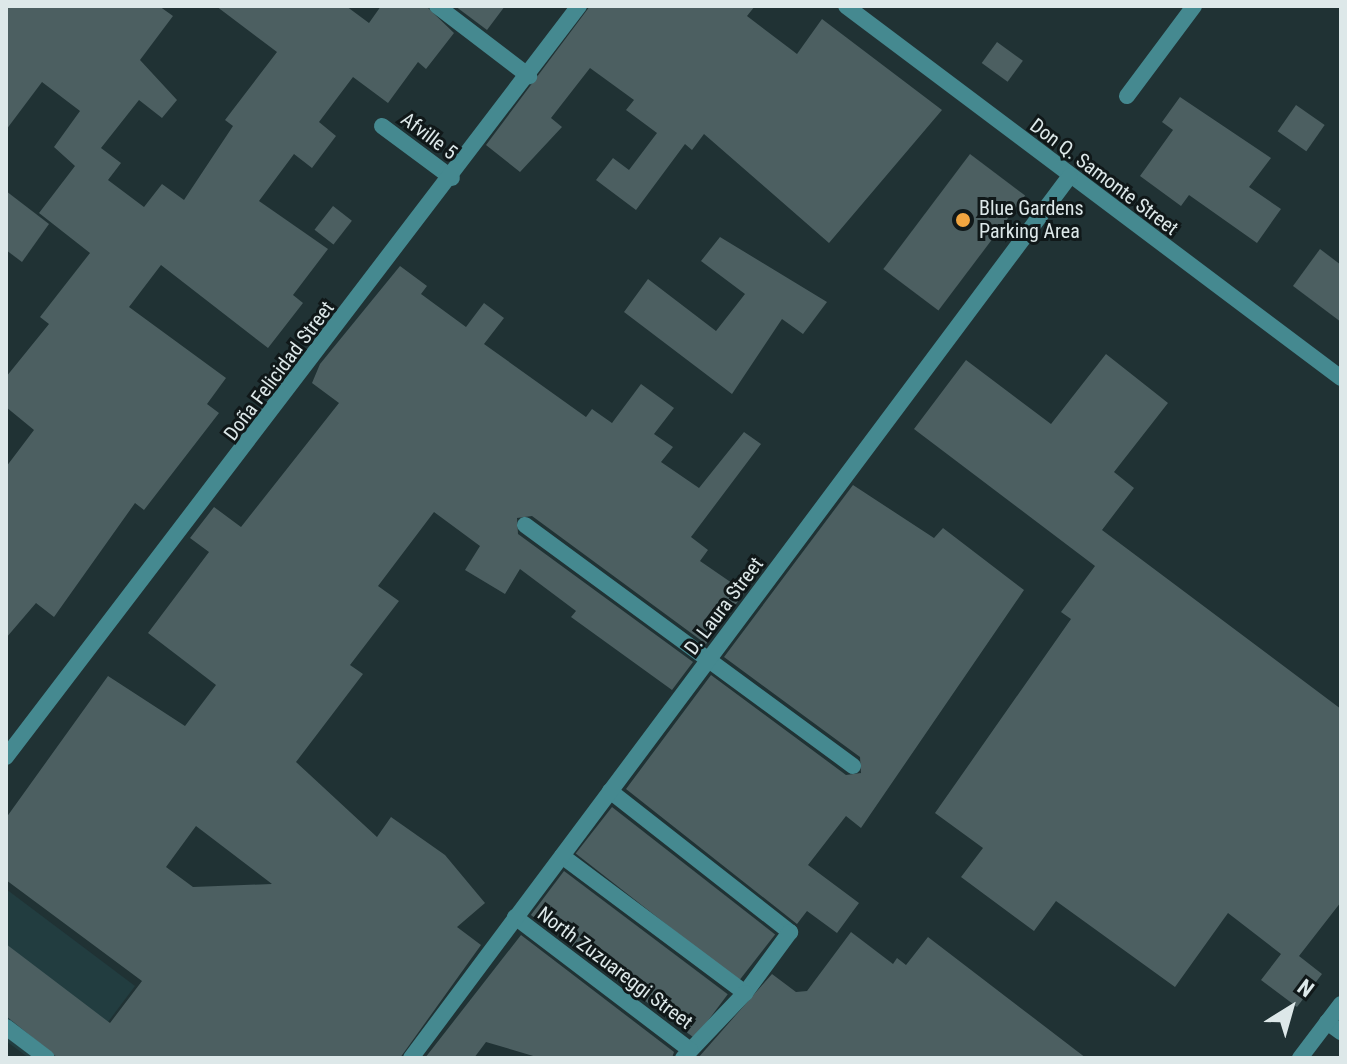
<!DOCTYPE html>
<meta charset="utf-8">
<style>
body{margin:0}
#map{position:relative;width:1347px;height:1064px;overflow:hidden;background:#203234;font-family:"Roboto Condensed",sans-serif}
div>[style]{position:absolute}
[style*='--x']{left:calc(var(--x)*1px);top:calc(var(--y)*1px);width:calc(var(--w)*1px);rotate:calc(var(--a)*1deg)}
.built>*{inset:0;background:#223d40}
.building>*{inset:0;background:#4c5f61;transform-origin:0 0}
.pedestrian>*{height:16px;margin:-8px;padding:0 8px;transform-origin:8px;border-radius:8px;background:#458990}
.minor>*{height:16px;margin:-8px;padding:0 8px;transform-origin:8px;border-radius:8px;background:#458990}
.dots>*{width:22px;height:22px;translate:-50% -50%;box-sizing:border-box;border:4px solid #101819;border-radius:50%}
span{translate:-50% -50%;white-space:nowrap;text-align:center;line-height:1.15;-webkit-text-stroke:6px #101819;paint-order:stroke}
.street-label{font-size:20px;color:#dde8e9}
.poi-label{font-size:20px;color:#dde8e9}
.left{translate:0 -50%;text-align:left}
.frame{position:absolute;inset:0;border:8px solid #dde8e9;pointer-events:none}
.north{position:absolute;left:1251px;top:968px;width:80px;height:80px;-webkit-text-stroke:6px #101819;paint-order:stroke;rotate:37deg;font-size:22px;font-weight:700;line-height:32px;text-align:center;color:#dde8e9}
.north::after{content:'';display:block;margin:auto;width:28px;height:36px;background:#dde8e9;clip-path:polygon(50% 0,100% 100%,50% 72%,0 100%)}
</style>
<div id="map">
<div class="built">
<i style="clip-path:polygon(6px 889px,135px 986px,81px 1058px,29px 1058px,6px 1041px)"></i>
</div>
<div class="building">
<i style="clip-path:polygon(6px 6px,159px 6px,173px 16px,140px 60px,177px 100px,162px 118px,139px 100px,101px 148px,121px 163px,108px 180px,144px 207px,162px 184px,184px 200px,233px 126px,225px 120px,277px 52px,216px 6px,346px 6px,369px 23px,381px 6px,426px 6px,454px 33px,426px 69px,418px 62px,388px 103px,353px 77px,319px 122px,336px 136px,312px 168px,294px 154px,259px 201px,328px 249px,293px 295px,303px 303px,268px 348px,161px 265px,129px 307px,226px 378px,207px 404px,219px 413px,144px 510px,135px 503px,54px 617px,36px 603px,6px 638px,6px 467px,34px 430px,6px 407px,6px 377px,49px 324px,40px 317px,90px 253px,39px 213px,75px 166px,54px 147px,80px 111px,42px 82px,6px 130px)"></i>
<i style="clip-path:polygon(455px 6px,505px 6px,487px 30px)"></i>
<i style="clip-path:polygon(590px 6px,755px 6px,747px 16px,797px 54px,822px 19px,942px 110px,829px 243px,704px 134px,692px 150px,685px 144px,636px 210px,596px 180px,613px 158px,629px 170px,657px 133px,626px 110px,634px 100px,590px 68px,551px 118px,562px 127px,520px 172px,486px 145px)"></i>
<i style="left:997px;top:42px;width:32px;height:26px;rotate:36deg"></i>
<i style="clip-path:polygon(1180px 97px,1271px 158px,1249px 187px,1281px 209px,1257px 243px,1189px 195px,1181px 206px,1140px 176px,1173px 130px,1162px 122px)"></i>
<i style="left:1296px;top:105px;width:35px;height:32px;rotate:35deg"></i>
<i style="left:970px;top:154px;width:69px;height:144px;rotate:37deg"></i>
<i style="clip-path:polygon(6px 191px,49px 224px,22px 262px,6px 250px)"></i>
<i style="left:333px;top:206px;width:24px;height:30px;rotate:38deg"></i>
<i style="clip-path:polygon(720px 237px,827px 302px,803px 334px,782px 319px,732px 394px,624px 312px,648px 279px,716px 331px,745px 294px,701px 261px)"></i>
<i style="clip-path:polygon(1320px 249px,1341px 265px,1341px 322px,1293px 286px)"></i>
<i style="clip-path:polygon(evenodd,400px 266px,427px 286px,421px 294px,466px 327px,484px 303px,504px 318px,484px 344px,586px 417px,592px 409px,612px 423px,641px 384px,674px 408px,654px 434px,673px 447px,661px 462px,699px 488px,744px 432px,761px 444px,691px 537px,708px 550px,700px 561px,745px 592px,706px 644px,532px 516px,517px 518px,518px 534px,693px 662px,672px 690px,571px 617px,576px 611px,520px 569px,505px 594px,465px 570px,480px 546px,434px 512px,378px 586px,399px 601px,350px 665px,363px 674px,296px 762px,377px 837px,391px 817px,445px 855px,485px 903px,457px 927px,481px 945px,400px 1058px,58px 1058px,6px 1016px,6px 944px,110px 1023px,142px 981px,6px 880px,6px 818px,108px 676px,185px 726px,216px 685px,148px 633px,209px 552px,190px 538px,214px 507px,241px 527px,339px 403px,312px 383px,320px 364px,400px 266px,196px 826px,272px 884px,193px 887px,166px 867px,196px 826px)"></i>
<i style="clip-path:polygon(1106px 354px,1168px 403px,1114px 472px,1134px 488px,1102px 530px,1341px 709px,1341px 902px,1299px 956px,1322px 974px,1297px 1007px,1261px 980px,1281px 954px,1228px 913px,1175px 987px,1056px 901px,1034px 931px,961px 877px,983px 848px,935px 813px,1071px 619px,1061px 612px,1095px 566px,914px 429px,966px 360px,1051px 424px)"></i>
<i style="clip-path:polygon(853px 485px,934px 538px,943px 528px,1024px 590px,861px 828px,846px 816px,808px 865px,859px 903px,837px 933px,807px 911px,797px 924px,626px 789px,711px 675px,846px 775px,861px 773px,860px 757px,724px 657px)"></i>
<i style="left:612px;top:807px;width:207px;height:59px;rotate:38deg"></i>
<i style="left:564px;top:871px;width:205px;height:55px;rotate:37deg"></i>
<i style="clip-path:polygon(851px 932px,893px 964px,897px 958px,906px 965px,928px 937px,1086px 1058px,698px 1058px,772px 974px,796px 992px,807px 991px)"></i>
<i style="clip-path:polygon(521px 935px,674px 1052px,672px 1058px,540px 1058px,486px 1042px,474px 1058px,425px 1058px)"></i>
</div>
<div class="pedestrian">
<i style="--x:437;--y:6;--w:116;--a:37.3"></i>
<i style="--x:525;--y:525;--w:407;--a:36.3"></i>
<i style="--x:610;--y:791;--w:229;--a:38.1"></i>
<i style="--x:790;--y:932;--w:76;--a:126.4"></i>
<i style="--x:562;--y:856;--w:229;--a:36.8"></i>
<i style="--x:745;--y:993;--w:90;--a:133.6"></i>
<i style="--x:515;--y:917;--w:220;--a:37.2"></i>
<i style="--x:1327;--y:1022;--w:17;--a:36"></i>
<i style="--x:6;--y:1027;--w:51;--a:37.1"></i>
</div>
<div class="minor">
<i style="--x:846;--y:6;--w:619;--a:36.93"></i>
<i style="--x:1127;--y:96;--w:112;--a:-53.3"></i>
<i style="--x:382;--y:126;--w:87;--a:36.6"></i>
<i style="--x:6;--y:757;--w:945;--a:-52.66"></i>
<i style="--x:411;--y:1058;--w:1100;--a:-53.24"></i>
<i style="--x:1300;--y:1058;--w:68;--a:-52.8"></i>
</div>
<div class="dots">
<i style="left:963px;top:220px;background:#f1a540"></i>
</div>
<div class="street-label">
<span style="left:429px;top:136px;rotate:37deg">Afville 5</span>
<span style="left:1104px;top:177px;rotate:37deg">Don Q. Samonte Street</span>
<span style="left:279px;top:371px;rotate:-53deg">Doña Felicidad Street</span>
<span style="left:724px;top:606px;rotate:-53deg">D. Laura Street</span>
<span style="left:615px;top:968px;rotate:37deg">North Zuzuareggi Street</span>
</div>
<div class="poi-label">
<span class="left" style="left:979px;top:220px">Blue Gardens<br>Parking Area</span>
</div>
<div class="frame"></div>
<div class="north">N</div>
</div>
